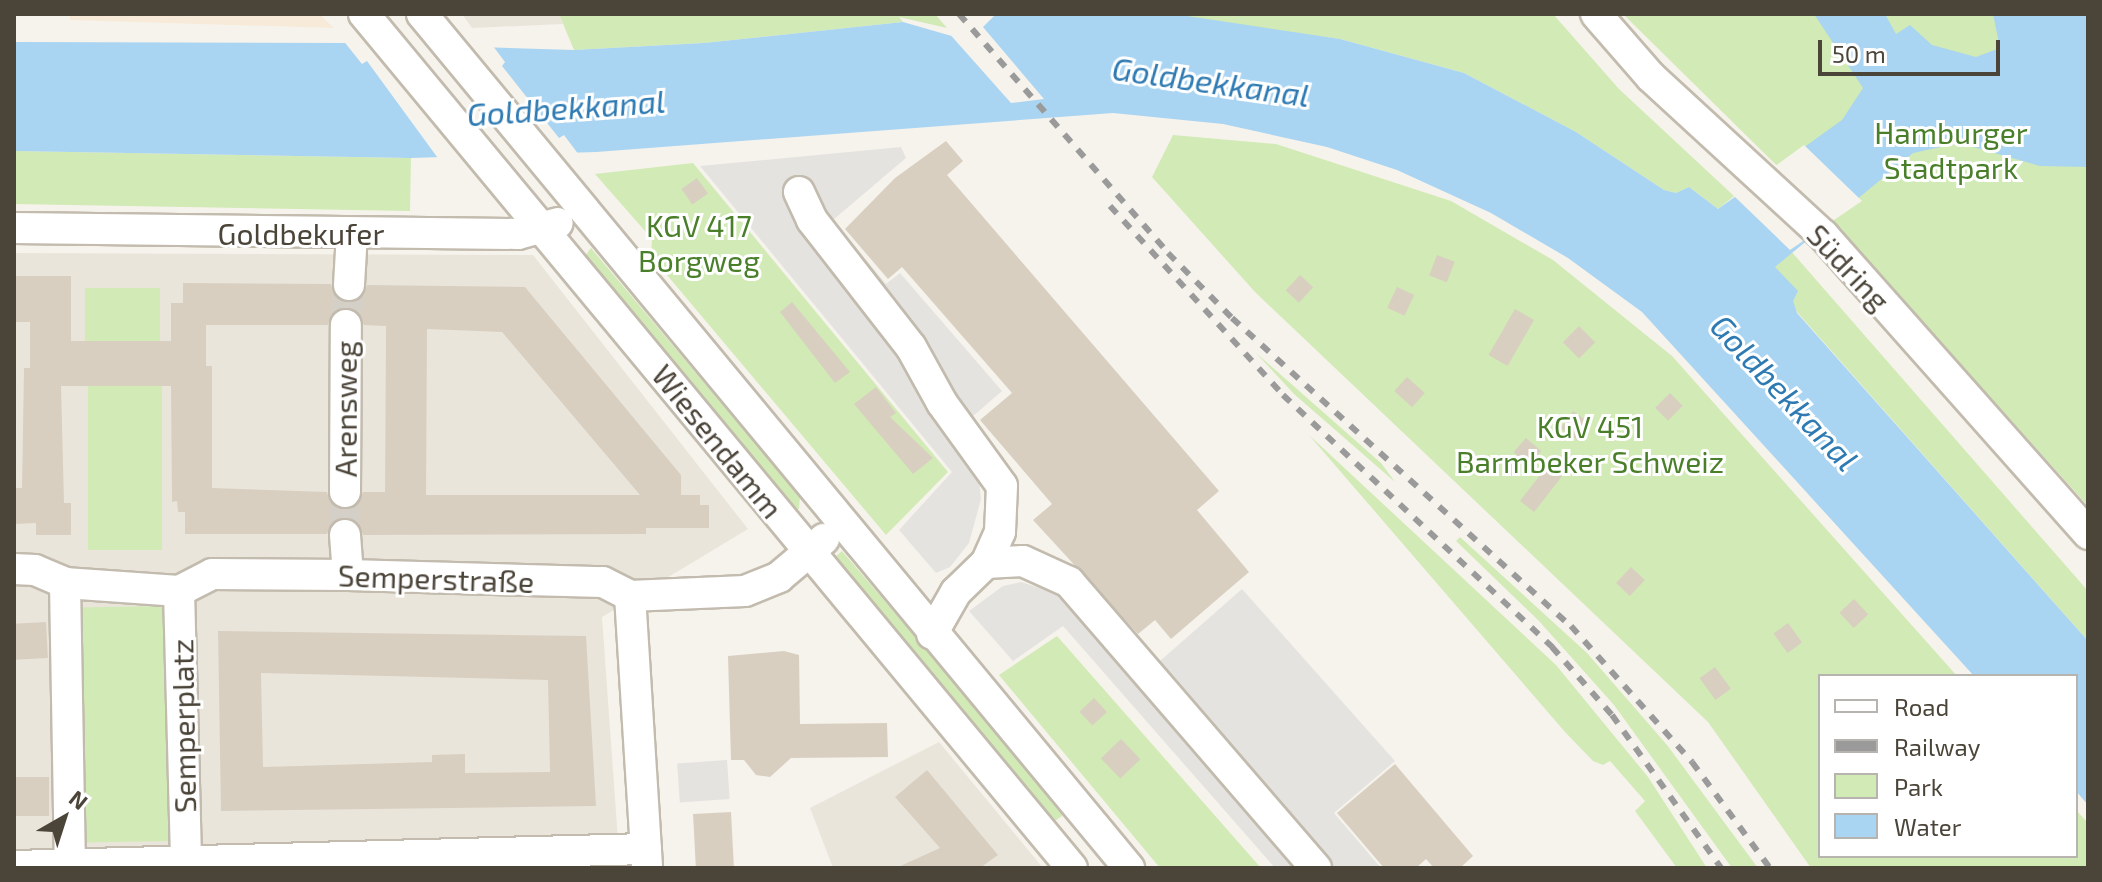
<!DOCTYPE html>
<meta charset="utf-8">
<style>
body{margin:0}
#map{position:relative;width:2102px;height:882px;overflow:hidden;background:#f6f3ec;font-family:"Exo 2",sans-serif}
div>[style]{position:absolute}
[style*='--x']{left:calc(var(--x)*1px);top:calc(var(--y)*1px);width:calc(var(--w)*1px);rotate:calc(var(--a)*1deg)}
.residential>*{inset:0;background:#eae5da}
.commercial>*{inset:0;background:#f7ead8}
.green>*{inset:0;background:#d2eab5;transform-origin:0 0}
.parking>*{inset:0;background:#e5e3e0;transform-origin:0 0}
.water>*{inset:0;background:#a9d4f2}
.pier>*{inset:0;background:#f6f3ec}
.building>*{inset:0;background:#d8cfc1;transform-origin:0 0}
.minor-tunnel>*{height:30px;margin-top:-15px;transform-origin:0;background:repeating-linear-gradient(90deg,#d4d0c8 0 30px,transparent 0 45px)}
.roads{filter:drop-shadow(2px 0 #c2bbae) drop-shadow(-2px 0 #c2bbae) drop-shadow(0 2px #c2bbae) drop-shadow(0 -2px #c2bbae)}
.minor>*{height:30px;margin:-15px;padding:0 15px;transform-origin:15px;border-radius:15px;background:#fff}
.rail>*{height:6px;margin-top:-3px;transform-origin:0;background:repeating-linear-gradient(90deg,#9a9a9a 0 10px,transparent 0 20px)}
span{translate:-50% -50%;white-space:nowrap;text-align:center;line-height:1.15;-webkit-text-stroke:6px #fff;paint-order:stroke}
.park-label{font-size:30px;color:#4a7f2a}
.street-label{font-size:30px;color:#4b4439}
.water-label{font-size:32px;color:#2e7ab2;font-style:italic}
.frame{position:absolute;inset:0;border:16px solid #4b4439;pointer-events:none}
.legend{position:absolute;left:1818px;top:674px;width:260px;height:184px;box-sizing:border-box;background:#fff;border:2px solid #b7b4b0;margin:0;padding:10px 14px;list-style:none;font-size:24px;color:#4b4439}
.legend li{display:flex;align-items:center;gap:16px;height:40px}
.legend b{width:40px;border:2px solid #b7b4b0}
.north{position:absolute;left:24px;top:778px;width:80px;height:80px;-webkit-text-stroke:6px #fff;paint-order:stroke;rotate:39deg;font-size:22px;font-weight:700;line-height:32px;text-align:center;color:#4b4439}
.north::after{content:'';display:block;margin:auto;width:28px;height:36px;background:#4b4439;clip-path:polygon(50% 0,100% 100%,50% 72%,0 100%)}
.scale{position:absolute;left:1818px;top:40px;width:182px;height:36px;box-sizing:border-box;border:4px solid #4b4439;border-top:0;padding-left:10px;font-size:24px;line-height:28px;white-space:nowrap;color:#4b4439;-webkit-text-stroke:6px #fff;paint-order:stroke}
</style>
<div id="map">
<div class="residential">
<i style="clip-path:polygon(462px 14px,559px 14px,563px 24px,472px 28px)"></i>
<i style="clip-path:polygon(14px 253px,533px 255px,748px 529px,602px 617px,620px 868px,14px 868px)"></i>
<i style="clip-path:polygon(939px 742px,1043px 868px,833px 868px,810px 808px)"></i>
</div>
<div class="commercial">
<i style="clip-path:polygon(70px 14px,319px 14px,334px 28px,70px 20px)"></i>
</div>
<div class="green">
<i style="clip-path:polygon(559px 14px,935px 14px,947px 28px,899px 17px,903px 22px,704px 43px,574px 50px)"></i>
<i style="clip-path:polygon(1138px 14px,1553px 14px,1619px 89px,1734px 196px,1718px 209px,1689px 187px,1676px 193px,1664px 190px,1576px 132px,1464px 73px,1340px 39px)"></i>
<i style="clip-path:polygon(1623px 14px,2088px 14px,2088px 506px,1822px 210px)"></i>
<i style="clip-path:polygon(1173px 135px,1276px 144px,1451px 201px,1553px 260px,1672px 356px,1957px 676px,1820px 676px,1820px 856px,2076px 856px,2076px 810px,2088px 823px,2088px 868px,1811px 868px,1708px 722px,1255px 292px,1152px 177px)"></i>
<i style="left:14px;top:151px;width:397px;height:53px;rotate:1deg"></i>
<i style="clip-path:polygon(693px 163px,948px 472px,886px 535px,651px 256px,652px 239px,595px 174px)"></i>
<i style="clip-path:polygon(591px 248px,800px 497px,799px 509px,790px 509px,582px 260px)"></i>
<i style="clip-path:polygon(1790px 250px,2088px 591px,2088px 641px,1797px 312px,1774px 267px)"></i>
<i style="left:85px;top:288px;width:75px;height:53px"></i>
<i style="clip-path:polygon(1256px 353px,1381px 463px,1395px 482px,1294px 394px)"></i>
<i style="left:88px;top:386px;width:74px;height:164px"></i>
<i style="clip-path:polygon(1309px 435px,1556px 665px,1648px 777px,1707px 868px,1677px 868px,1635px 811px,1645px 801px,1610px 761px,1603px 765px,1593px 761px,1565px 732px)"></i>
<i style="clip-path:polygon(1460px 537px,1587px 653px,1667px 745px,1758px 868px,1732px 868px,1614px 705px,1539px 621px,1456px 541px)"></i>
<i style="clip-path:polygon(842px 551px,1060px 806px,1062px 816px,1055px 821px,1049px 821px,835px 567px,835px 557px)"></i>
<i style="left:169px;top:606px;width:235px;height:92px;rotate:89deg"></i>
<i style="clip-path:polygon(1057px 636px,1261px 868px,1160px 868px,999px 675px)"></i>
</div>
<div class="parking">
<i style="clip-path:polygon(901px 147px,906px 158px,833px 220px,886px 284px,900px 273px,1002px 391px,972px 417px,981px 499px,969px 543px,950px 567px,936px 573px,899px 530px,952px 472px,700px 166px)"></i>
<i style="clip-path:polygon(1021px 582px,1053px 592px,1144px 675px,1242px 589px,1395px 761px,1334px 813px,1381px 868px,1275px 868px,1063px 626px,1013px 661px,969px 611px,1003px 586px)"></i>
<i style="left:727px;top:760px;width:39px;height:50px;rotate:86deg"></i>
</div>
<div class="water">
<i style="clip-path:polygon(996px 14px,1187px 16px,1340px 39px,1464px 73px,1576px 132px,1664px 190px,1676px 193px,1689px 187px,1718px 209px,1842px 120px,1863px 88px,1814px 14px,1885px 14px,1896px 34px,1910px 25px,1932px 45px,1976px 57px,2000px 48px,1993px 14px,2088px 14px,2088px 167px,2040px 166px,1959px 143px,1913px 153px,1775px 267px,1798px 291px,1793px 301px,1797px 313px,2088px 641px,2088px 805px,2076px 791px,2076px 676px,1974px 676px,1642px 312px,1568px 258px,1491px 213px,1397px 170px,1327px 147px,1223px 124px,1113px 113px,596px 152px,411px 158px,14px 151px,14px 42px,348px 43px,574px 50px,704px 43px,903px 22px,969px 41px)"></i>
</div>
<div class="pier">
<i style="clip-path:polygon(981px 24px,983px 27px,1044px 99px,1011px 103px,947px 31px,968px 37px)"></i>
<i style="clip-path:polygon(342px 39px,493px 46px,505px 62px,502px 66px,559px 138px,564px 135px,579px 155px,440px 161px,367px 61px,362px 64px)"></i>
<i style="clip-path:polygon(1804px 145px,1862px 201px,1790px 250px,1734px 196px)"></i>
</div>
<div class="building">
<i style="clip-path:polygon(946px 141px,963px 161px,947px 175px,1219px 491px,1197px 510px,1249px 572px,1171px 639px,1155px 620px,1138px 634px,1033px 520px,1052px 504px,980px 420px,1012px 393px,902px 267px,888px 279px,845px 229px,895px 178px)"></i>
<i style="left:697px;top:178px;width:19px;height:19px;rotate:55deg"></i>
<i style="left:1437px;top:255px;width:19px;height:22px;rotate:21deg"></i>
<i style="left:1300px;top:275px;width:18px;height:21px;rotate:43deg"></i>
<i style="clip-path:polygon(evenodd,14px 276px,71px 276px,71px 341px,171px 341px,171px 303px,183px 303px,183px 283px,331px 284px,339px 300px,349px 303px,364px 295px,367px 285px,525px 287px,681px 475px,681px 495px,700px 495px,700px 505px,709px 505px,709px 528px,646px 528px,646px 534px,363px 535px,359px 524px,344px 517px,334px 521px,327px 534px,185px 534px,185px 512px,178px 512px,177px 501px,172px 502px,171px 386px,61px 386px,64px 503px,71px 503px,71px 535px,36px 535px,36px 523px,14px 524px,14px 488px,22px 488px,24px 368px,30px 368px,30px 322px,14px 322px,14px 276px,345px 307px,356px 310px,364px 325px,386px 326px,385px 492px,363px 492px,355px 507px,344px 510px,330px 502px,327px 492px,212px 488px,212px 366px,206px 366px,206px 325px,328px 325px,331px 315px,345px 307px,14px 276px,427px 329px,502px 332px,640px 495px,426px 495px,427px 329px)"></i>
<i style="left:1397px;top:287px;width:19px;height:23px;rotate:25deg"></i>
<i style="clip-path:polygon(792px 302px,850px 372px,835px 383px,780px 312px)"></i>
<i style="left:1515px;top:309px;width:22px;height:53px;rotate:30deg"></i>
<i style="left:1579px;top:326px;width:23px;height:23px;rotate:45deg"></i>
<i style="left:1407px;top:377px;width:24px;height:19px;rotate:42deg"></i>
<i style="clip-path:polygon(876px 387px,896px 413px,890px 417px,933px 458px,913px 474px,854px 404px)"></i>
<i style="left:1670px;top:393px;width:18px;height:21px;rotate:45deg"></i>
<i style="left:1573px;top:411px;width:22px;height:21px;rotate:36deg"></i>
<i style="left:1526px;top:438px;width:20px;height:19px;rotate:41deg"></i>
<i style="left:1555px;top:456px;width:18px;height:57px;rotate:38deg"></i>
<i style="left:1631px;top:567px;width:19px;height:22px;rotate:43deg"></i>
<i style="left:1854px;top:599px;width:21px;height:20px;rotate:47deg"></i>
<i style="left:46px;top:622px;width:36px;height:32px;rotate:87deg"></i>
<i style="left:1788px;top:623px;width:24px;height:18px;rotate:54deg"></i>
<i style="clip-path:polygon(evenodd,218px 631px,586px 636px,596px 806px,221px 811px,218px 631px,261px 673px,548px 680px,550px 772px,465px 773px,465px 754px,432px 755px,432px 762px,263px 767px,261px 673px)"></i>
<i style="clip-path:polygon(784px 651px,799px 655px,800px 724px,887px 723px,888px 757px,791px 758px,770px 777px,756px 775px,744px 760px,731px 760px,728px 656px)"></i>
<i style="left:1715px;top:667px;width:27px;height:19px;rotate:54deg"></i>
<i style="left:1094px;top:698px;width:19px;height:20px;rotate:47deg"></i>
<i style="left:1121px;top:739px;width:28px;height:28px;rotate:46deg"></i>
<i style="clip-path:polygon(1395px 764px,1473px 856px,1460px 868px,1434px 868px,1426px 859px,1416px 868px,1384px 868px,1337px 813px)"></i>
<i style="clip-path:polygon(927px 770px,998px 855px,980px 868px,896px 868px,940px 848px,895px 797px)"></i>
<i style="left:14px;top:777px;width:35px;height:39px"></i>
<i style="left:731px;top:812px;width:56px;height:38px;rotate:87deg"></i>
</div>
<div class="minor-tunnel">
<i style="--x:346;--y:325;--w:40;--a:-85.7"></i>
<i style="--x:345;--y:535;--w:43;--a:-90"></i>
</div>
<div class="roads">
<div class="minor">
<i style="--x:364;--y:14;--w:1109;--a:50.34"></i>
<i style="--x:422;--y:14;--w:1109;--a:50.38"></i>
<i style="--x:1596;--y:14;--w:84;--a:48.9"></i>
<i style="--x:1651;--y:77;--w:234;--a:42.6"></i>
<i style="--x:1823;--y:235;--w:400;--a:48.4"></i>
<i style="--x:799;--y:192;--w:31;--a:65"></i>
<i style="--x:812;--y:220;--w:161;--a:52.1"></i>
<i style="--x:911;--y:347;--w:64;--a:61"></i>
<i style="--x:942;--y:403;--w:102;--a:54.1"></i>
<i style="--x:1002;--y:486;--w:46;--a:92.5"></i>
<i style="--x:1000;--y:532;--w:34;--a:114"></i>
<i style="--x:14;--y:228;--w:504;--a:0.68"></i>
<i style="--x:518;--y:234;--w:41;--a:-15.4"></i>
<i style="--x:349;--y:285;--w:52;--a:-86.7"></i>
<i style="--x:345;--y:492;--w:167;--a:-89.7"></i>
<i style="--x:345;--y:535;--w:40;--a:85.7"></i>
<i style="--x:14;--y:569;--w:21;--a:3"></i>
<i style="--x:35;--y:570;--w:33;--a:23"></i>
<i style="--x:65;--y:583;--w:114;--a:4"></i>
<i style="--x:179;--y:591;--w:37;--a:-27"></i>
<i style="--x:212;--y:574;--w:136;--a:0.4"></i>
<i style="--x:348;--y:575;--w:255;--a:1.6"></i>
<i style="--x:603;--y:582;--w:30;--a:27"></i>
<i style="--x:630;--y:596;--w:115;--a:-2.5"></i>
<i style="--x:745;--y:591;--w:37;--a:-22"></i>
<i style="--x:779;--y:577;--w:59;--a:-40.2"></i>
<i style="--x:65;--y:583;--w:281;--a:89"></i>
<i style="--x:179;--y:591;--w:271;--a:88.5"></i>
<i style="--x:630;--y:596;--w:271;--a:86.4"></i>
<i style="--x:932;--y:634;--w:48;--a:-60.3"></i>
<i style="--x:956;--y:592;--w:42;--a:-44"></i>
<i style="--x:986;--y:563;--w:37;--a:-3"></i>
<i style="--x:1023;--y:561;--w:51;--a:24.5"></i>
<i style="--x:1069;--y:582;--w:378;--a:49.2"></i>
<i style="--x:14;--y:866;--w:632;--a:-1.54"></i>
</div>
</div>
<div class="rail">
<i style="--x:959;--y:14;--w:317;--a:48.8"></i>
<i style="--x:1168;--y:253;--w:91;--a:45.4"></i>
<i style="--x:1232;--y:318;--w:458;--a:42.3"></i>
<i style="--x:1571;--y:626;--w:182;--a:48.3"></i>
<i style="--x:1692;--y:762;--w:132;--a:53.7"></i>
<i style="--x:1110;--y:206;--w:256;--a:47.5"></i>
<i style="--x:1283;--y:395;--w:369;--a:43.1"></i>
<i style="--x:1552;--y:647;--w:91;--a:48.6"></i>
<i style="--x:1612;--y:715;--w:188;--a:54.5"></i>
</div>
<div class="park-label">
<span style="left:1951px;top:149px">Hamburger<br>Stadtpark</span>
<span style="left:699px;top:242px">KGV 417<br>Borgweg</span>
<span style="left:1590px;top:443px">KGV 451<br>Barmbeker Schweiz</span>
</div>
<div class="street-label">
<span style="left:301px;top:233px">Goldbekufer</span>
<span style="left:1849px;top:267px;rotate:47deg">Südring</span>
<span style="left:345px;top:409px;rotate:-90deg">Arensweg</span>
<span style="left:718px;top:441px;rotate:51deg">Wiesendamm</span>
<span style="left:436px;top:578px;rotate:2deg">Semperstraße</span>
<span style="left:183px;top:726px;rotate:-91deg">Semperplatz</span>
</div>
<div class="water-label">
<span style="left:1211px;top:81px;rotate:8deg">Goldbekkanal</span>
<span style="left:566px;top:107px;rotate:-4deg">Goldbekkanal</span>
<span style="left:1785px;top:392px;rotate:47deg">Goldbekkanal</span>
</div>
<div class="frame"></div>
<ul class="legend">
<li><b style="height:10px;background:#fff"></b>Road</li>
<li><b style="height:10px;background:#9a9a9a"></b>Railway</li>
<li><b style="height:22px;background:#d2eab5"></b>Park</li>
<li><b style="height:22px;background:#a9d4f2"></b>Water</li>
</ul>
<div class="north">N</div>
<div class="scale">50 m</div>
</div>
